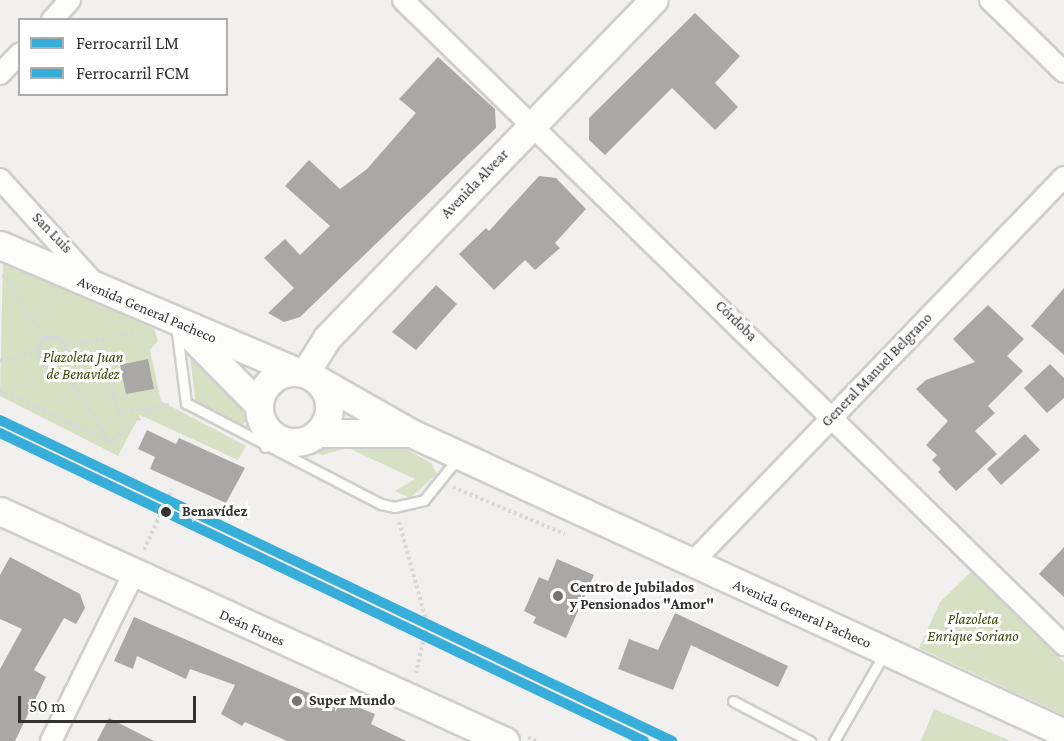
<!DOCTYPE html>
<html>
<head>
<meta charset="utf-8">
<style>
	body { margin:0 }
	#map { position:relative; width:1064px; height:741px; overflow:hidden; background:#f2f0ee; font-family:"Crimson Pro",serif }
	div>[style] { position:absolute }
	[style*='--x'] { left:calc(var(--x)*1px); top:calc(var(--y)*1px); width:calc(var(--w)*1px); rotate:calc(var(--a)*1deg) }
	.green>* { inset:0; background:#d8e0c3 }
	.building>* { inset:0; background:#aaa8a6 }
	.path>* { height:4px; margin-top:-2px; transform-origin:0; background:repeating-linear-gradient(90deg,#d8d8d8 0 3px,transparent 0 6px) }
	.path>.ring { margin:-2px; padding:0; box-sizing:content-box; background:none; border:4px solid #d8d8d8; border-radius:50% }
	.roads { filter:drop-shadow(2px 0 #cfcecc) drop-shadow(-2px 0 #cfcecc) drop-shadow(0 2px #cfcecc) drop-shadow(0 -2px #cfcecc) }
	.lane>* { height:9px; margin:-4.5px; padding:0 4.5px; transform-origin:4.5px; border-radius:4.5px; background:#fdfdfc }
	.street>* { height:20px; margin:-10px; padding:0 10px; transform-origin:10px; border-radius:10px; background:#fdfdfc }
	.secondary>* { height:27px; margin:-13.5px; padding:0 13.5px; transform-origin:13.5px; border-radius:13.5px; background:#fdfdfc }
	.secondary>.ring { margin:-13.5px; padding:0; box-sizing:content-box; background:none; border:27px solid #fdfdfc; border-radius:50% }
	.rail-1>* { height:10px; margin:-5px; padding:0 5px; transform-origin:5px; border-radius:5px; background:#37adda }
	.rail-2>* { height:10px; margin:-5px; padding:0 5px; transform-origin:5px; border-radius:5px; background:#37adda }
	.dots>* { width:16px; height:16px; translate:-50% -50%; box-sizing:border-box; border:3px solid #fff; border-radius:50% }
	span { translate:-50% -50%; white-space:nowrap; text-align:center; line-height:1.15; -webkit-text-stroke:6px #fff; paint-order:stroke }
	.street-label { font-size:15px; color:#343231 }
	.park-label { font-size:15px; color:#394506; font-style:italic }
	.stop-label { font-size:15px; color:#343231; font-weight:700 }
	.left { translate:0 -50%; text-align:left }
	.poi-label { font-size:15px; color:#343231; font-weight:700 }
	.legend { position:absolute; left:18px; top:18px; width:210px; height:78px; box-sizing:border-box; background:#fff; border:2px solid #aeadad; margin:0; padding:8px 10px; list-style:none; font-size:18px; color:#343231 }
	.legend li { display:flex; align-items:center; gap:12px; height:30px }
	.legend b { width:30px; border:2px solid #aeadad }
	.scale { position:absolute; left:18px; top:696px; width:178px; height:27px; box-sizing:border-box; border:3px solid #343231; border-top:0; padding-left:8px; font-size:18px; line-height:21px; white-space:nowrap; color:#343231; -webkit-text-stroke:4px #fff; paint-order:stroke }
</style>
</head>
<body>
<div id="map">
	<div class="green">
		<div style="clip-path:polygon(3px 260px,154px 329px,158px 341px,150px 350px,161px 401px,246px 446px,238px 460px,140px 415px,118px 456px,0 396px)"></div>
		<div style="clip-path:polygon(189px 349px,239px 392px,246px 421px,240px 427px,196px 405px)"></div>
		<div style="clip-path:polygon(343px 439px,388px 439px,431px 463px,437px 474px,410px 498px,395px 491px,415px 479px,348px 448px,322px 455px,308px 449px)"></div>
		<div style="clip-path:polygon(972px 571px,1064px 662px,1064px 715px,919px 648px,940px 602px)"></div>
		<div style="clip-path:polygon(934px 709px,1011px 741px,921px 741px)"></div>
	</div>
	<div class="building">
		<div style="clip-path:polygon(695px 13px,740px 56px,715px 83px,738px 107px,715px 130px,672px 88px,605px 155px,589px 140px,589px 118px)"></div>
		<div style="clip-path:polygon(438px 57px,495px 109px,496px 128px,300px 317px,284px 322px,268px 313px,294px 288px,264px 258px,285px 239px,300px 255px,330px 226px,285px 186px,309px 160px,340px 189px,367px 169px,416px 113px,399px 99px)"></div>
		<div style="clip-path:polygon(539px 176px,556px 178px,586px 209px,555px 243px,560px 248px,535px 270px,525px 260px,494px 290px,459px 254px,486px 228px,489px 231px)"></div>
		<div style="clip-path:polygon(436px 285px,457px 304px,416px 350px,392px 332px)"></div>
		<div style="clip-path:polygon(1064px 288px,1064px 355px,1031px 326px)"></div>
		<div style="clip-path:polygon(988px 305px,1024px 339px,1007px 356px,1023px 371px,988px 406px,995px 413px,975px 431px,997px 454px,956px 491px,938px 472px,941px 469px,932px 460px,937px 455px,926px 445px,948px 421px,916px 389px,926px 380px,975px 362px,953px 339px)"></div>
		<div style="clip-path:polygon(148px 359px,154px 389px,126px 394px,120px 365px)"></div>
		<div style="clip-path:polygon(1050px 364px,1064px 378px,1064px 398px,1047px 413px,1024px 388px)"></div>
		<div style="clip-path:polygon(147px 430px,176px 444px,179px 438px,245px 468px,226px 503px,150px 469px,155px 457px,138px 449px)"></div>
		<div style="clip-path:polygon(1025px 434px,1040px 450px,1001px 485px,987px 469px)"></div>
		<div style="clip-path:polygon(1064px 547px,1064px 597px,1039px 574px)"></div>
		<div style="clip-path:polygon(10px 557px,80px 594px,85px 608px,76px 624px,64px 618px,34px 670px,46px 677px,15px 741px,0 741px,0 669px,22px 629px,0 619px,0 575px)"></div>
		<div style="clip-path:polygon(557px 559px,594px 575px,566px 638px,533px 623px,536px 617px,524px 611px,539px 577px,548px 581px)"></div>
		<div style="clip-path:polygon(675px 613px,788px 666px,778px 687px,691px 645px,673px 690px,618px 669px,629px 639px,658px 650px)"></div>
		<div style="clip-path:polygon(134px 617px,343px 708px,345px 702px,375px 714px,371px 724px,406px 741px,287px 741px,245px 722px,242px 726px,221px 714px,235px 685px,190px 669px,186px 679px,137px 656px,133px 669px,114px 661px)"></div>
		<div style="clip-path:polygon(109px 718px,154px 741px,97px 741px)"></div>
	</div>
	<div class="path">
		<div style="--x:3;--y:275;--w:77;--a:56.7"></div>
		<div class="ring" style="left:38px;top:337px;width:24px;height:24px"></div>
		<div style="--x:102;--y:339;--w:76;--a:77.8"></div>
		<div style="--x:118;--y:413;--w:36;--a:-9"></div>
		<div style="--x:66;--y:346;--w:72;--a:-11.2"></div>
		<div style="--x:0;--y:361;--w:40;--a:-14.4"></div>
		<div style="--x:60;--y:363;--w:92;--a:57.9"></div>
		<div style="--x:0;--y:389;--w:121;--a:25.9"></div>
		<div style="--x:109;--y:442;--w:57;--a:-37.9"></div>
		<div style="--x:154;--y:407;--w:17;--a:-7"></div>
		<div style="--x:453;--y:487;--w:121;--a:22.8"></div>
		<div style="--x:399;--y:522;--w:106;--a:74.6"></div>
		<div style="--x:427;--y:624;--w:50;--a:102.7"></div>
		<div style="--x:144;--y:550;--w:67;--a:-65.3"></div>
		<div style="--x:528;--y:737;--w:9;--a:27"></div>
	</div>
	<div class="roads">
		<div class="lane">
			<div style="--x:176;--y:325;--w:79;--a:82.7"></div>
			<div style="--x:186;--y:403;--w:220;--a:27.4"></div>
			<div style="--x:381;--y:504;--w:13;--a:13"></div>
			<div style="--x:394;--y:507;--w:31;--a:-13"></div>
			<div style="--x:424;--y:500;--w:54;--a:-51"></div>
			<div style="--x:265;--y:447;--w:15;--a:-42"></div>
			<div style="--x:733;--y:701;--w:87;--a:27.5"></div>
			<div style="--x:834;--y:741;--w:100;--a:-60.1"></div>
		</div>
		<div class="street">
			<div style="--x:403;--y:0;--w:924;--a:44.3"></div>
			<div style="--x:990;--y:0;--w:103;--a:44.2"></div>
			<div style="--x:52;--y:20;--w:27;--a:-48"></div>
			<div style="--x:0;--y:74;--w:29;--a:-46"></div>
			<div style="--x:0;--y:179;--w:146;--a:47.8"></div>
			<div style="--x:691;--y:564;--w:537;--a:-46.06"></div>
			<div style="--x:51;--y:741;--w:185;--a:-63.7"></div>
		</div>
		<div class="secondary">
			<div style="--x:0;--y:245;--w:321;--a:23.1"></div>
			<div style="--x:193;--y:338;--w:94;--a:45.4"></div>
			<div class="ring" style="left:259px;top:372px;width:43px;height:43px"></div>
			<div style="--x:305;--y:373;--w:41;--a:-57.8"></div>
			<div style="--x:327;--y:338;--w:470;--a:-46"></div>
			<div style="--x:316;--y:379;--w:109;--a:29.6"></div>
			<div style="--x:411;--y:433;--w:719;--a:24.67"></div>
			<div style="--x:318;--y:433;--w:88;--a:0"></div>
			<div style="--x:0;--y:511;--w:555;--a:24.49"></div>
		</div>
	</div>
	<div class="rail-1">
		<div style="--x:0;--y:420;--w:745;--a:25.53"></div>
	</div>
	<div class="rail-2">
		<div style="--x:0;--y:433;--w:714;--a:25.56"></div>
	</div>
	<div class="dots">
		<div style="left:166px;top:512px;background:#343231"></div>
		<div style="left:558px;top:596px;background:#767473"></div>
		<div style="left:297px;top:701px;background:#767473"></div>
	</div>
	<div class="street-label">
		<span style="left:475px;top:184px;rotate:-46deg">Avenida Alvear</span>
		<span style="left:52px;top:233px;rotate:46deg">San Luis</span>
		<span style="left:147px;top:310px;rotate:23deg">Avenida General Pacheco</span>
		<span style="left:736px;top:321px;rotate:44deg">Córdoba</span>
		<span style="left:877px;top:370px;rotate:-46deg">General Manuel Belgrano</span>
		<span style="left:802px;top:614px;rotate:24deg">Avenida General Pacheco</span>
		<span style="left:252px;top:628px;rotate:24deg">Deán Funes</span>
	</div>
	<div class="park-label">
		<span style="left:83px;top:366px">Plazoleta Juan<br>de Benavídez</span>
		<span style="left:973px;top:628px">Plazoleta<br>Enrique Soriano</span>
	</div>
	<div class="stop-label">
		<span class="left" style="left:182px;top:512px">Benavídez</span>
	</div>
	<div class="poi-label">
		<span class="left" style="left:570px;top:596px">Centro de Jubilados<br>y Pensionados "Amor"</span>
		<span class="left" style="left:309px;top:701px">Super Mundo</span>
	</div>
	<ul class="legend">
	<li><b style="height:8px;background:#37adda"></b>Ferrocarril LM</li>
	<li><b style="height:8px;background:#37adda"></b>Ferrocarril FCM</li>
	</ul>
	<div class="scale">50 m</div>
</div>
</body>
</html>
